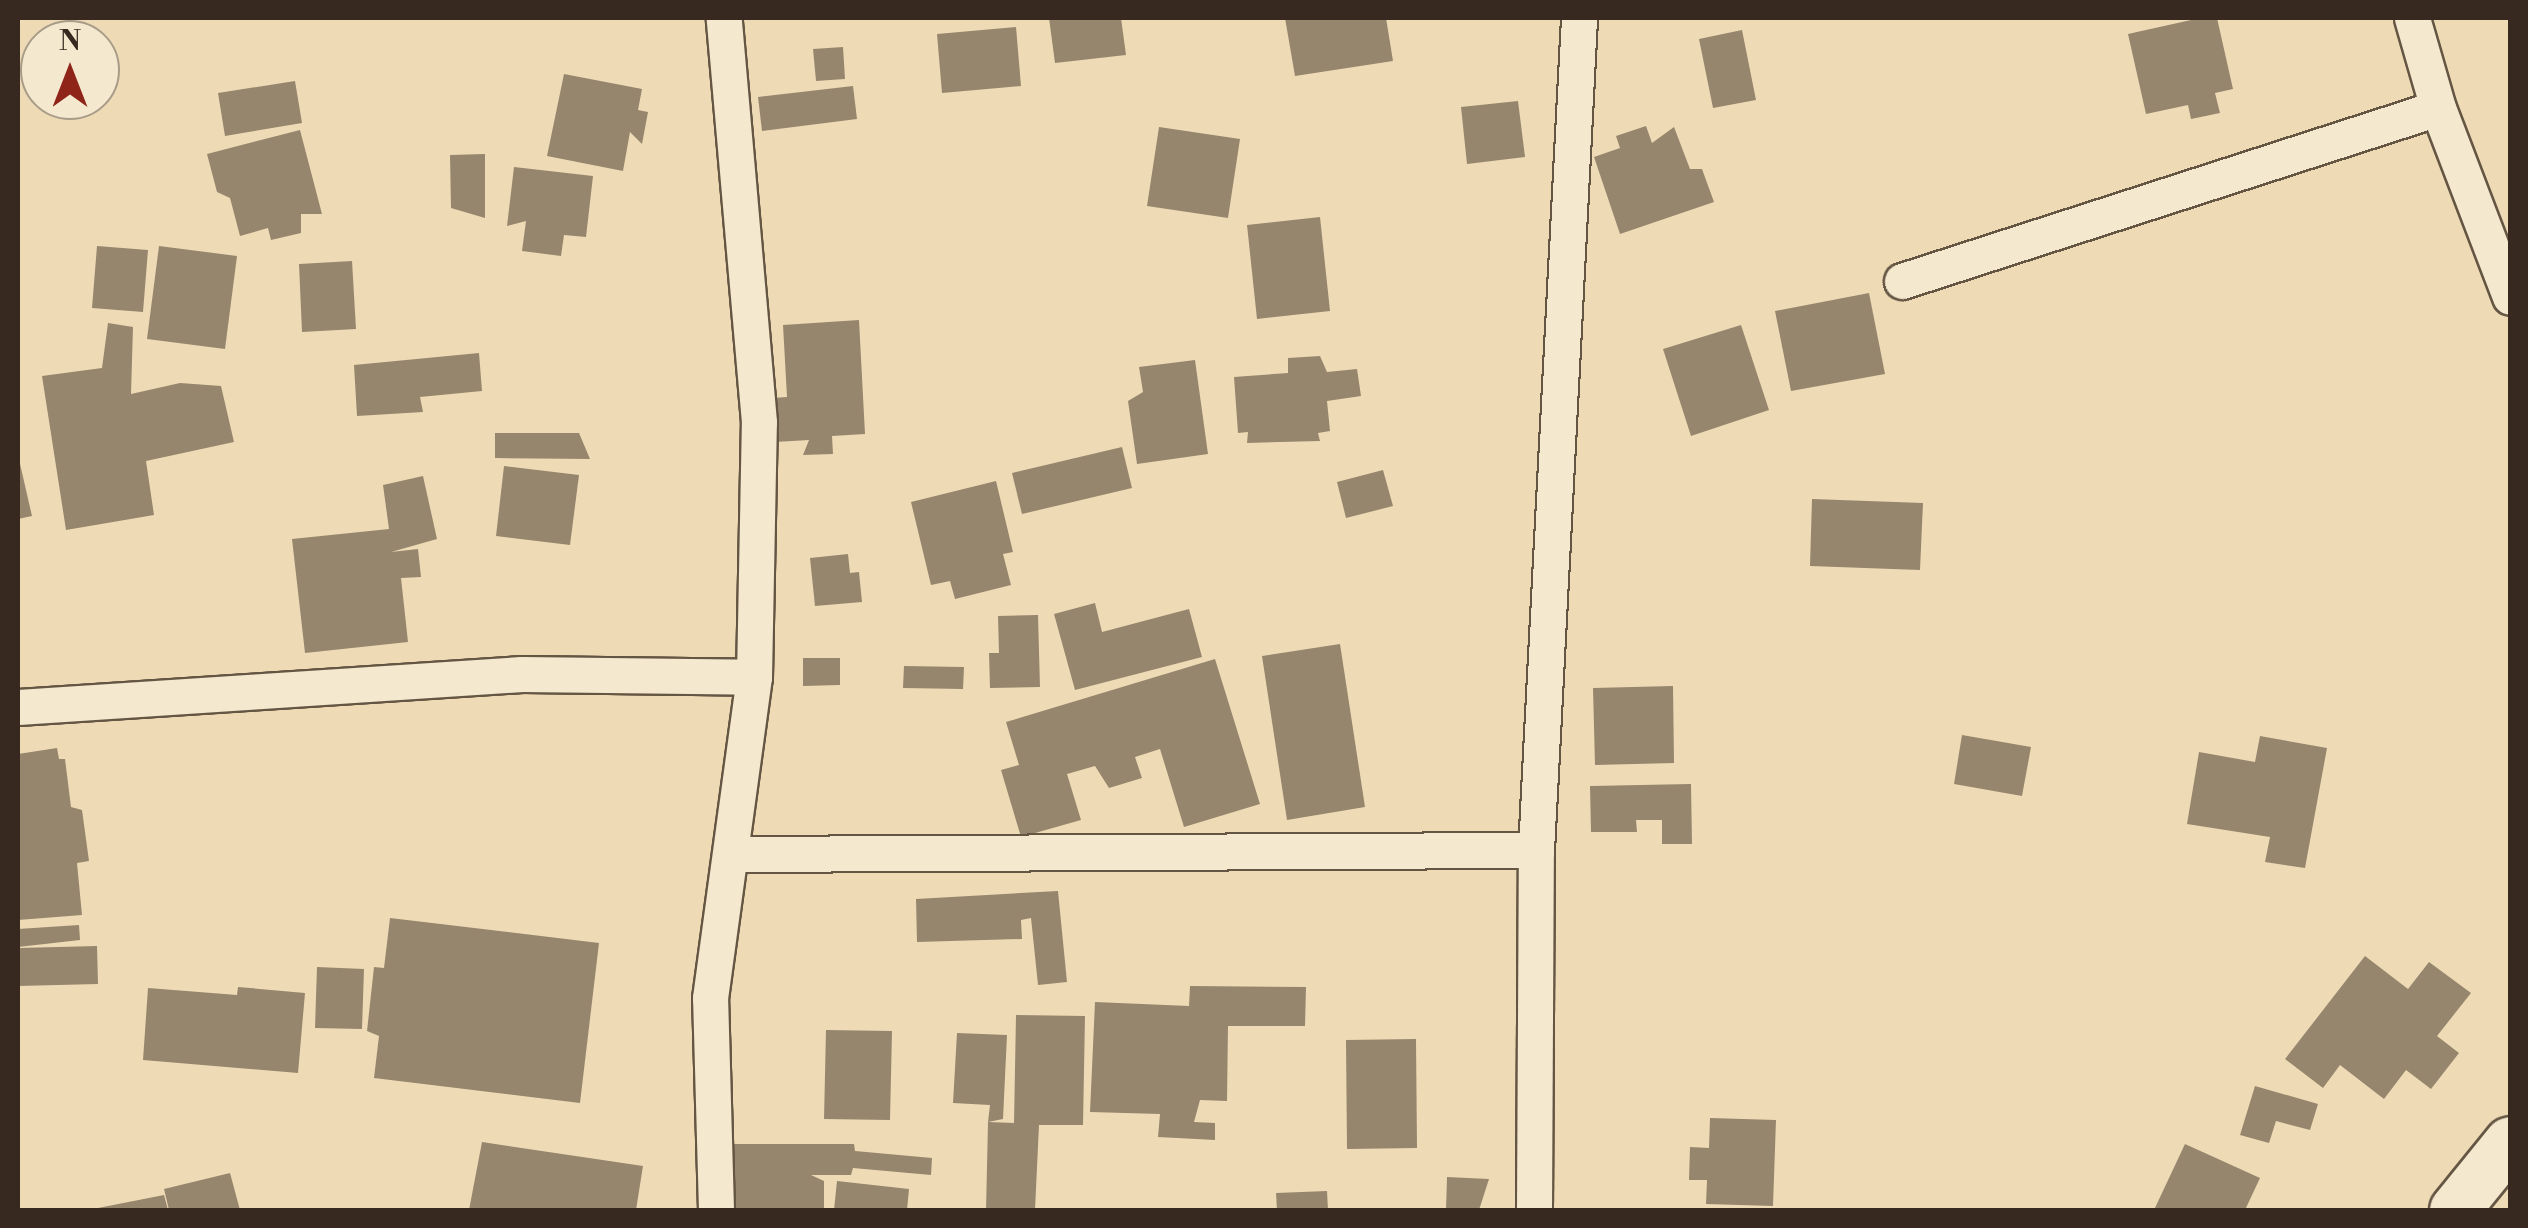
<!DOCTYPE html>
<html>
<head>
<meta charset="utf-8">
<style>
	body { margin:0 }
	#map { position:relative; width:2528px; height:1228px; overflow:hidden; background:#eedbb5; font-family:"Libre Bodoni",serif }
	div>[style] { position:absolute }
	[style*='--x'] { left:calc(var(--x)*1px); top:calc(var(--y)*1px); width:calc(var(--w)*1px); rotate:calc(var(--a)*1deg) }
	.building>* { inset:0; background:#96866d }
	.roads { filter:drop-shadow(2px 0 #655644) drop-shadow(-2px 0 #655644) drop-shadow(0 2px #655644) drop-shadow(0 -2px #655644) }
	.street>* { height:35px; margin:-17.5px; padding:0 17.5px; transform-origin:17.5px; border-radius:17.5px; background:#f4e8cf }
	.secondary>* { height:50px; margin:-25px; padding:0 25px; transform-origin:25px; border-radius:25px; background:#f4e8cf }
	span { translate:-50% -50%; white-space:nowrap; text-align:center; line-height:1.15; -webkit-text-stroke:9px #f4e8cf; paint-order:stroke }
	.frame { position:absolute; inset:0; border:20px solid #37291f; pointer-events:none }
	.north { position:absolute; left:20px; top:20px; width:100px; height:100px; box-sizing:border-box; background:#f4e8cf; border:2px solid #a89c89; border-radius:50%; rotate:0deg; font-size:28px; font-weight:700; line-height:40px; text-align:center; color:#37291f }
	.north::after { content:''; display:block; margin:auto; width:35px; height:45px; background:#8f2418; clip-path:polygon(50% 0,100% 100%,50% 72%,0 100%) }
</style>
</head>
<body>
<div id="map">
	<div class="building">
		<div style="clip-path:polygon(1049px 18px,1121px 18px,1126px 55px,1055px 63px)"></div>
		<div style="clip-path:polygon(1285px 18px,1386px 18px,1393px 61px,1295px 76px)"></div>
		<div style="clip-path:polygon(2200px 18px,2217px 18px,2233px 89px,2215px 93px,2220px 113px,2191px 119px,2188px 105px,2146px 114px,2128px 34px)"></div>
		<div style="clip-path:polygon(1016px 27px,1021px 86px,942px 93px,937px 34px)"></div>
		<div style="clip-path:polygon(1742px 30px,1756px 100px,1713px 108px,1699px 39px)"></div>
		<div style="clip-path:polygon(843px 47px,845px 79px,816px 81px,813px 49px)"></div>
		<div style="clip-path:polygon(564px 74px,642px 89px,638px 110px,648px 112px,642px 144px,630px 132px,623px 171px,547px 156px)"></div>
		<div style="clip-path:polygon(295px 81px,302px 123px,225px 136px,218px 93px)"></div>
		<div style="clip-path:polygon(853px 86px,857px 119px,762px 131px,758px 97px)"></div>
		<div style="clip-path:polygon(1518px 101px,1525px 157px,1467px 164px,1461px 107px)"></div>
		<div style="clip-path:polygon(1646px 126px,1652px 143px,1674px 127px,1690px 169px,1702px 169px,1714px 202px,1620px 234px,1594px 157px,1620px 148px,1616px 136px)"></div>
		<div style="clip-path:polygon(1159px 127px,1240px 139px,1228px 218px,1147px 206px)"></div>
		<div style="clip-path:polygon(300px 130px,322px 214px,301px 214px,301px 233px,271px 240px,268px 228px,240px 236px,230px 198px,217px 192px,207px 154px)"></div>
		<div style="clip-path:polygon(485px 154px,485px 218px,451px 208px,450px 155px)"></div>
		<div style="clip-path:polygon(514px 167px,593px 176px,586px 237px,564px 235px,561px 256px,522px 251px,526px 221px,507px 226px)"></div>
		<div style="clip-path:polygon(1320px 217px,1330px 311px,1257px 319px,1247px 225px)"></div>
		<div style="clip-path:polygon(97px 246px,148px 250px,143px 312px,92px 308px)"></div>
		<div style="clip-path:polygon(159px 246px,237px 256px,225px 349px,147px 339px)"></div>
		<div style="clip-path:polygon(352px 261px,356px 329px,302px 332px,299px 264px)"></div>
		<div style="clip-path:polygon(1869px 293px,1885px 374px,1791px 391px,1775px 311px)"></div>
		<div style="clip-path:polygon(859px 320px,865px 434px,832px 436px,833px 454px,803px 455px,809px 440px,775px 442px,772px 398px,787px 397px,783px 325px)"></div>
		<div style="clip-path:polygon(108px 323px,133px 327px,131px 394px,180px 383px,221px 386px,234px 442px,146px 461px,154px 515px,66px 530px,42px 376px,102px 368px)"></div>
		<div style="clip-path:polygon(1741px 325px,1769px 410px,1691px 436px,1663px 349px)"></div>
		<div style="clip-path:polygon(479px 353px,482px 391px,420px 397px,423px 412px,357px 416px,354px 365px)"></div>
		<div style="clip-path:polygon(1320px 356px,1327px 372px,1357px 369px,1361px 396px,1327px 401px,1330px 431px,1318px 433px,1320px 441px,1247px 443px,1248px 432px,1238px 433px,1234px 377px,1288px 373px,1288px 358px)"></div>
		<div style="clip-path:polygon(1195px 360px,1208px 454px,1137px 464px,1128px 401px,1143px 392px,1139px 367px)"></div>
		<div style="clip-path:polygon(495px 433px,579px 433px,590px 459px,495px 458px)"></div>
		<div style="clip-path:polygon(1122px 447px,1132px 488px,1022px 514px,1012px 473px)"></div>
		<div style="clip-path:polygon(18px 455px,32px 516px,18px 519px)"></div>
		<div style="clip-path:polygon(504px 466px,579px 475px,570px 545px,496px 536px)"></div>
		<div style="clip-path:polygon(1383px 470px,1393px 506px,1346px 518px,1337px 482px)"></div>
		<div style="clip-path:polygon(423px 476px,437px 539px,391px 552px,418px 549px,421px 577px,401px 578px,408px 642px,305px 653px,292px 539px,389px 529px,383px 485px)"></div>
		<div style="clip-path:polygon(996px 481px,1013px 552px,1003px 554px,1011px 585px,955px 599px,950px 581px,931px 585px,911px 502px)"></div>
		<div style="clip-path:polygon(1812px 499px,1923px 503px,1920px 570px,1810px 566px)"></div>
		<div style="clip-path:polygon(848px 554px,850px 573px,859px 572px,862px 602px,815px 606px,810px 558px)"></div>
		<div style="clip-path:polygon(1095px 603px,1102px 632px,1189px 609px,1202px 657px,1075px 690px,1054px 614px)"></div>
		<div style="clip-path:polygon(1038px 615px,1040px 687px,990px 688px,989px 653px,999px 653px,998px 616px)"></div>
		<div style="clip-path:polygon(1340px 644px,1365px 807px,1287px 820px,1262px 656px)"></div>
		<div style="clip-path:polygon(803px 658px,840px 658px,840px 685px,803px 686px)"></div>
		<div style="clip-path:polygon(1215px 659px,1260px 804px,1184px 827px,1160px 749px,1135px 757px,1142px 778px,1109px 788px,1095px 766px,1067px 774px,1081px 820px,1021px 837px,1001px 770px,1019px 765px,1006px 722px)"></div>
		<div style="clip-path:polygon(904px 666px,964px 667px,963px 689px,903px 688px)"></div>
		<div style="clip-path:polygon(1673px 686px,1674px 763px,1595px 765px,1593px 688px)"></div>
		<div style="clip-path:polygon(1962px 735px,2031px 747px,2022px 796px,1954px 784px)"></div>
		<div style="clip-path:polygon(2260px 736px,2327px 748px,2305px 868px,2265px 862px,2270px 837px,2187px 824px,2199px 752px,2255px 762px)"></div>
		<div style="clip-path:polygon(57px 748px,59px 759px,65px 759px,71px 807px,82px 810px,89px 861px,77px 863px,82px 915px,18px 920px,18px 754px)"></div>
		<div style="clip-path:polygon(1691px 784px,1692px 844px,1662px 844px,1662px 820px,1636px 820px,1637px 832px,1591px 832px,1590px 786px)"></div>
		<div style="clip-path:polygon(1058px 891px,1067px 982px,1038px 985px,1031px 918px,1021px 920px,1022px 939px,917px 942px,916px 899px)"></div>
		<div style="clip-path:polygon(390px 918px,599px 943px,580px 1103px,374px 1078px,379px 1036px,367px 1031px,374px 967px,384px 968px)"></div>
		<div style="clip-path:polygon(79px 925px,80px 940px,18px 947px,18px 929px)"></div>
		<div style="clip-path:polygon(97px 946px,98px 984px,18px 986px,18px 948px)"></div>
		<div style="clip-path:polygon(2365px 956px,2408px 989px,2429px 962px,2471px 993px,2437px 1036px,2459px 1053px,2431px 1089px,2406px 1070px,2384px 1099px,2340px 1065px,2323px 1088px,2285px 1059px)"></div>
		<div style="clip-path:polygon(317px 967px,364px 969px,362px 1029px,315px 1028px)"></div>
		<div style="clip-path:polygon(1190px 986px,1306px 987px,1305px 1026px,1228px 1026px,1227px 1101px,1200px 1100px,1194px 1122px,1215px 1123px,1215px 1140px,1158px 1137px,1160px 1114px,1090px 1112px,1095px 1002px,1189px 1006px)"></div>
		<div style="clip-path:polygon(238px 987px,305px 993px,298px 1073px,143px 1060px,148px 988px,237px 995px)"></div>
		<div style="clip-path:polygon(1016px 1015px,1085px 1016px,1083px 1125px,1039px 1125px,1035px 1210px,986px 1210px,988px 1122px,990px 1105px,953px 1103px,957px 1033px,1007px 1035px,1003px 1119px,988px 1122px,1014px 1123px)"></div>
		<div style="clip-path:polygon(826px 1030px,892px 1031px,890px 1120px,824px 1119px)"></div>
		<div style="clip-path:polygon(1416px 1039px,1417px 1148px,1347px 1149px,1346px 1040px)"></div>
		<div style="clip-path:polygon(2255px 1086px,2318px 1104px,2310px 1130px,2276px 1121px,2269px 1143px,2240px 1135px)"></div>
		<div style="clip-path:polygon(1710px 1118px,1776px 1120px,1773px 1206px,1706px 1204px,1707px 1180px,1689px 1180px,1690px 1147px,1709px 1148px)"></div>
		<div style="clip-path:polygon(482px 1142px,643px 1166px,636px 1210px,469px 1210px)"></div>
		<div style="clip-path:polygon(730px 1144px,854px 1144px,855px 1151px,932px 1158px,931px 1175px,853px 1168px,851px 1175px,811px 1175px,824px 1181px,824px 1210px,730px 1210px)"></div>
		<div style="clip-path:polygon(2185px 1144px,2260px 1178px,2245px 1210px,2154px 1210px)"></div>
		<div style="clip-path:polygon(230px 1173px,240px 1210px,169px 1210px,164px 1189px)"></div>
		<div style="clip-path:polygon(1447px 1177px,1489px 1179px,1479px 1210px,1446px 1210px)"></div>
		<div style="clip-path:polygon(837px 1181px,909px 1189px,907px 1210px,834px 1210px)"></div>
		<div style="clip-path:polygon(1327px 1191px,1328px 1210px,1277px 1210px,1276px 1193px)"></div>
		<div style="clip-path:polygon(164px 1195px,168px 1210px,93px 1210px,93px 1209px)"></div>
	</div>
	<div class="roads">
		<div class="street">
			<div style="--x:2412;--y:18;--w:94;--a:73.9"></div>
			<div style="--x:2438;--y:108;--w:202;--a:69.1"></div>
			<div style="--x:1902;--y:281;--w:563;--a:-17.89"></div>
			<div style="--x:18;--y:707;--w:505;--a:-3.75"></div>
			<div style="--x:522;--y:674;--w:232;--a:0.7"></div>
			<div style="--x:733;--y:854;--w:803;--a:-0.29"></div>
			<div style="--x:716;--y:1210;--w:212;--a:-91.6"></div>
			<div style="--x:710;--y:998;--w:324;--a:-82.2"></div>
			<div style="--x:754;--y:677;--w:255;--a:-88.9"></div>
			<div style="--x:759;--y:422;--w:406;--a:-95"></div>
			<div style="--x:1534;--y:1210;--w:360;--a:-89.7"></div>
			<div style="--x:1536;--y:850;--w:833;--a:-87.04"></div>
		</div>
		<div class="secondary">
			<div style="--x:2455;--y:1210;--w:87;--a:-51"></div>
		</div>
	</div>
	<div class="frame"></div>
	<div class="north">N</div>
</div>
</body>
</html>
